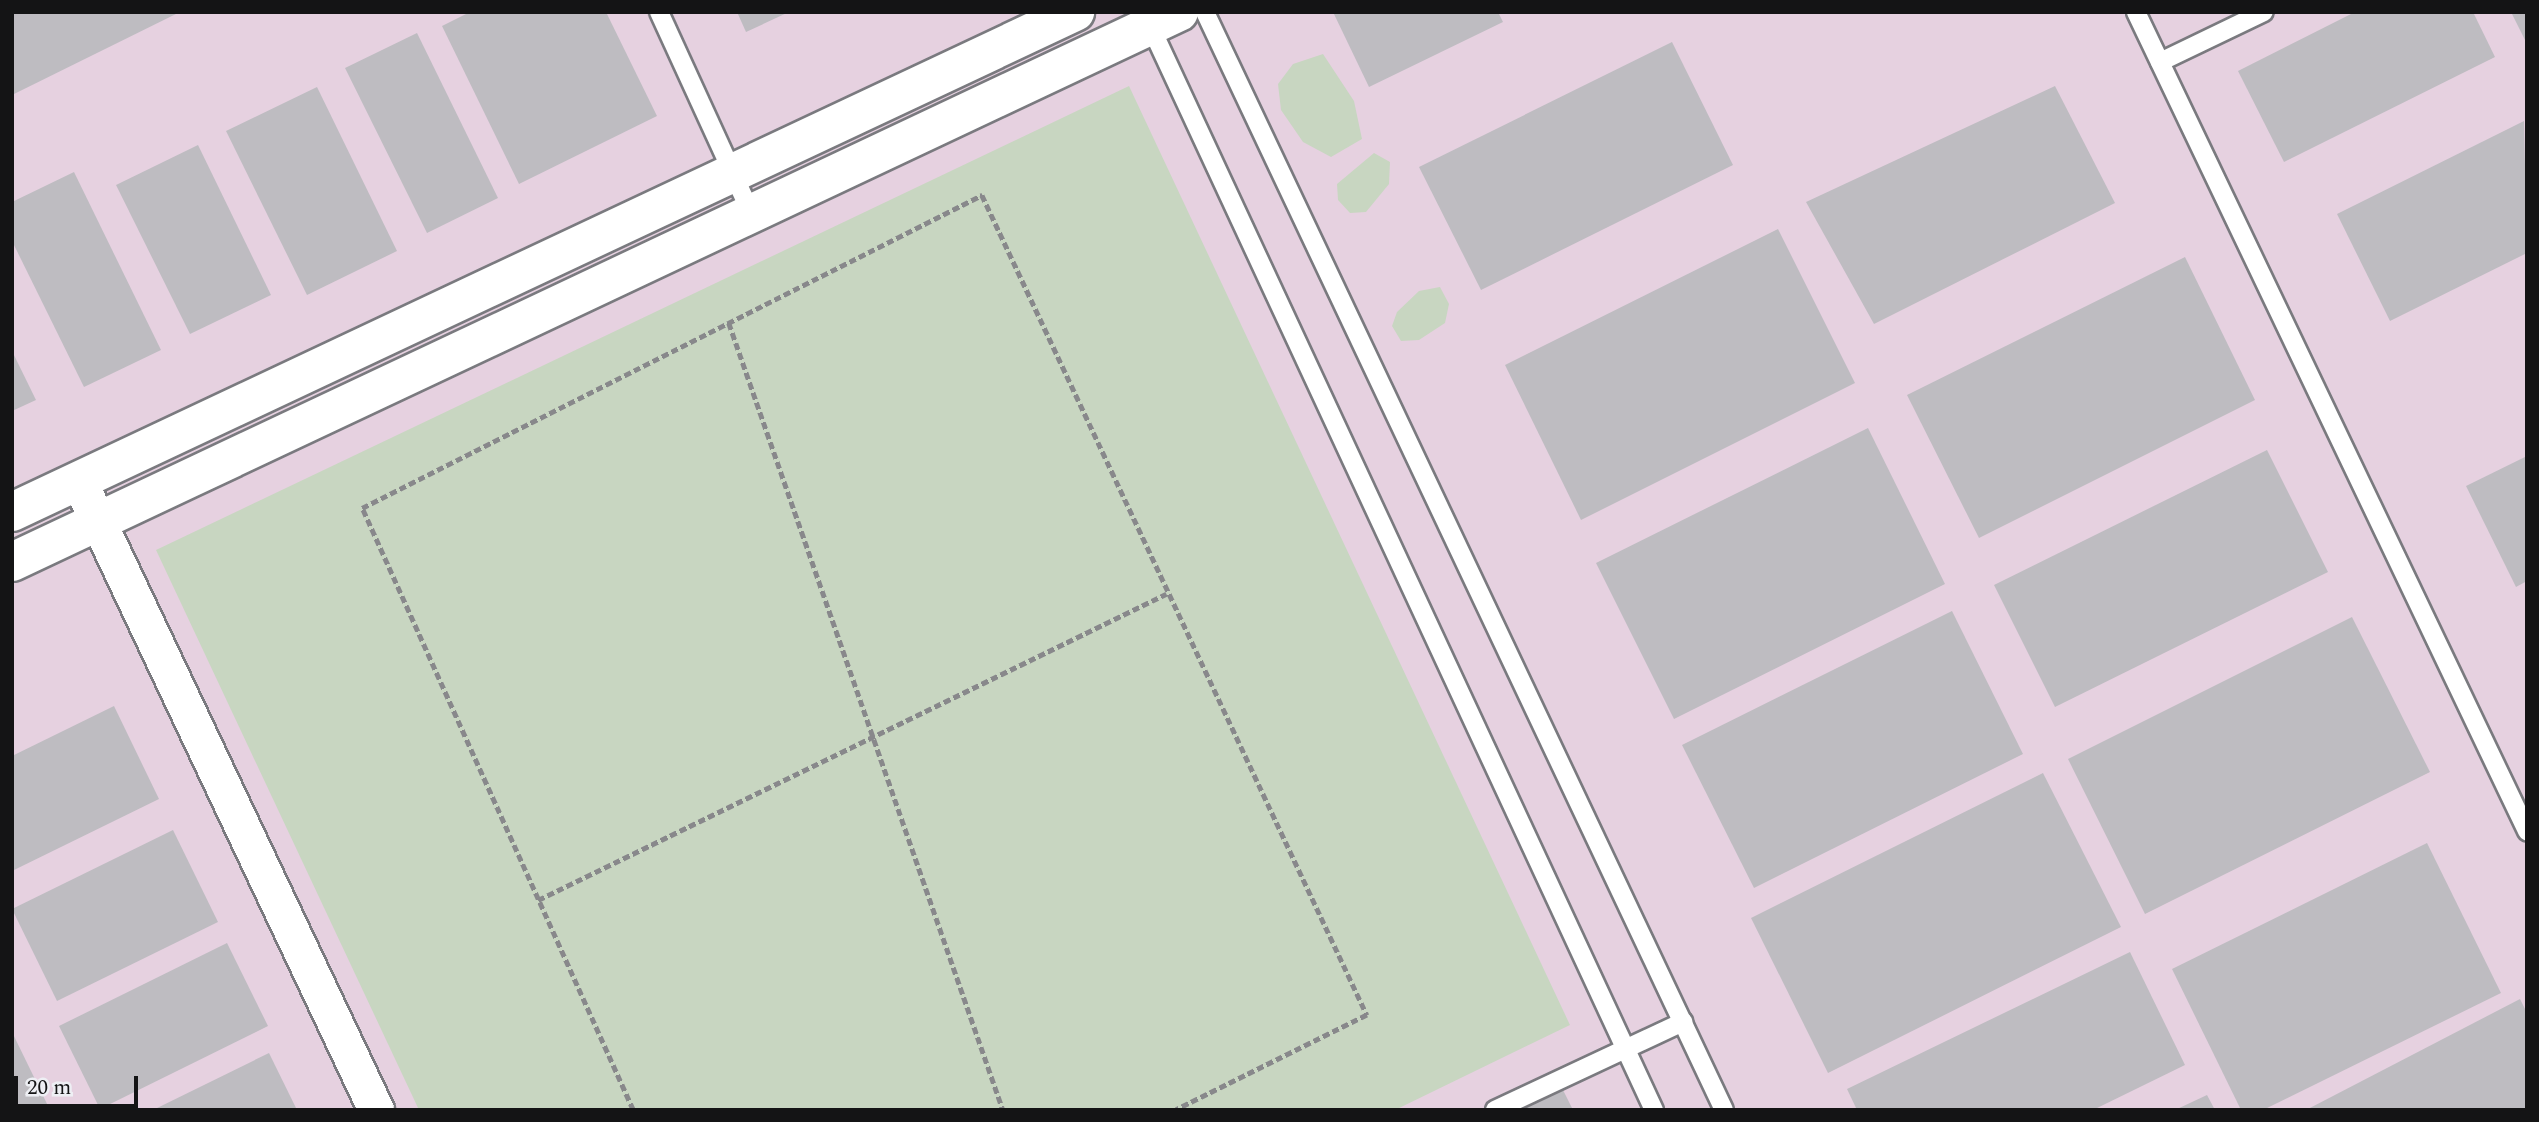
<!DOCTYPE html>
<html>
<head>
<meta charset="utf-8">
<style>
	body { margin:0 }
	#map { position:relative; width:2539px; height:1122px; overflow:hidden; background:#e1e1e6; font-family:Spectral,serif }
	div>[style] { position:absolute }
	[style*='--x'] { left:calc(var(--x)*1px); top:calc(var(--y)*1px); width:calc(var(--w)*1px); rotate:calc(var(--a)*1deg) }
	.industrial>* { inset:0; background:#e6d1e0 }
	.green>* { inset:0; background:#c8d6c1 }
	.building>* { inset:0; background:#bebcc1 }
	.path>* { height:4.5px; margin-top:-2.25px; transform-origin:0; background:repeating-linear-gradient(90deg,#88888b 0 7px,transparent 0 10.5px) }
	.roads { filter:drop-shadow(2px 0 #7a7a7f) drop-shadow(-2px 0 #7a7a7f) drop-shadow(0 2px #7a7a7f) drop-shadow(0 -2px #7a7a7f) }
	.service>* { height:18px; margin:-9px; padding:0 9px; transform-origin:9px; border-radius:9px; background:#fff }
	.minor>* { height:35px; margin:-17.5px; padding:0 17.5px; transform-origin:17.5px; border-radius:17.5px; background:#fff }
	.tertiary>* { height:38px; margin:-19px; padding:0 19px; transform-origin:19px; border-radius:19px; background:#fff }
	span { translate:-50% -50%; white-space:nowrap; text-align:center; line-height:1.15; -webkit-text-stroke:7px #eeeff4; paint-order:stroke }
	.frame { position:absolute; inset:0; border:14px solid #141415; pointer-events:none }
	.scale { position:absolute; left:14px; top:1076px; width:124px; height:32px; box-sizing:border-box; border:4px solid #141415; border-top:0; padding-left:9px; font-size:21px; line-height:24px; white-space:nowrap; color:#141415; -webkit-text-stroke:5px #eeeff4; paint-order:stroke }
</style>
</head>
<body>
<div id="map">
	<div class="industrial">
		<div style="clip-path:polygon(12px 12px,2527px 12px,2527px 1110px,12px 1110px)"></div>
	</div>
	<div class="green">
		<div style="clip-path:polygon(1323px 54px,1354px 101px,1362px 139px,1331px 157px,1303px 142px,1281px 110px,1278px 84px,1293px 64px)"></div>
		<div style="clip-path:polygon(1129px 86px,1570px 1025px,1395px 1110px,419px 1110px,156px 550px)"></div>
		<div style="clip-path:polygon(1374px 153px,1390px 162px,1389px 184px,1366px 212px,1350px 213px,1338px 200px,1337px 184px)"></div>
		<div style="clip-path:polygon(1440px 287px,1449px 304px,1445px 323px,1419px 340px,1401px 341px,1392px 326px,1397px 312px,1419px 291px)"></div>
	</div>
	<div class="building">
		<div style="clip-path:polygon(12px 12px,180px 12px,12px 95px)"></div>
		<div style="clip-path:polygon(470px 12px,606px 12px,657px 116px,519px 184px,442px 26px)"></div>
		<div style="clip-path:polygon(737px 12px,789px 12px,746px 32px)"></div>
		<div style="clip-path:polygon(1333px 12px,1498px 12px,1503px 22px,1369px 87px)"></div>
		<div style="clip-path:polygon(2355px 12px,2473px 12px,2495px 57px,2284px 162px,2238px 71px)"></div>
		<div style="clip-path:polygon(2511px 12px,2527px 12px,2527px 39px,2525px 40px)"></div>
		<div style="clip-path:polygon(417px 33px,498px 198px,427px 233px,345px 68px)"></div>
		<div style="clip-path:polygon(1672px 42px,1733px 165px,1481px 290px,1419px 167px)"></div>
		<div style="clip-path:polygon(2055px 86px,2115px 203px,1874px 324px,1806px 202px)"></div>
		<div style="clip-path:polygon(317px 87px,397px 251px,307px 295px,226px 131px)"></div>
		<div style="clip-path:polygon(2524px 121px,2527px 253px,2390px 321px,2337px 214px)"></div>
		<div style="clip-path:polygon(198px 145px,271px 295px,190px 334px,116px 185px)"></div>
		<div style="clip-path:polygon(74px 172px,161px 350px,84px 387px,12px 241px,12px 202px)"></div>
		<div style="clip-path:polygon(1778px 229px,1855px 383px,1581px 520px,1505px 365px)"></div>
		<div style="clip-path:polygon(2185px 257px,2255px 400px,1979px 538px,1907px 395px)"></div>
		<div style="clip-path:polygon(12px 351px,36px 400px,12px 411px)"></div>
		<div style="clip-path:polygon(1868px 428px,1945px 584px,1674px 719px,1596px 563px)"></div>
		<div style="clip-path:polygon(2267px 450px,2328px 572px,2055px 707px,1994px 585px)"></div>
		<div style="clip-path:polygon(2527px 456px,2527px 581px,2516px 587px,2466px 486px)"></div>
		<div style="clip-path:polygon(1952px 611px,2023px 754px,1754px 888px,1682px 745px)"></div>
		<div style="clip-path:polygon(2352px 617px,2430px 772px,2145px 914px,2068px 759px)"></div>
		<div style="clip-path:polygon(114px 706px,159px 799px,12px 871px,12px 756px)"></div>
		<div style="clip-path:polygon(2043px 773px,2121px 927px,1828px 1073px,1751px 918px)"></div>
		<div style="clip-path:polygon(173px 830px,218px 922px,57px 1001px,12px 909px)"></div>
		<div style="clip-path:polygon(2427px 843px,2501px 993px,2263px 1110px,2241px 1110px,2172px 969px)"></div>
		<div style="clip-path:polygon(227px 943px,268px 1026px,100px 1109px,59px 1026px)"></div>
		<div style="clip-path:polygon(2130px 952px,2185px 1065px,2093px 1110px,1857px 1110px,1847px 1089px)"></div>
		<div style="clip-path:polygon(2520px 999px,2527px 1013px,2527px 1110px,2306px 1110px)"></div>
		<div style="clip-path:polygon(12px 1032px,50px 1110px,12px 1110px)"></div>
		<div style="clip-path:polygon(269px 1053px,297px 1110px,153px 1110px)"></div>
		<div style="clip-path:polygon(1561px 1086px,1573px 1110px,1514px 1110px)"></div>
		<div style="clip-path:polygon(2207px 1095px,2215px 1110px,2175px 1110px)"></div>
	</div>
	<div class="path">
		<div style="--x:729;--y:323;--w:833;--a:70.8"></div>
		<div style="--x:538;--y:900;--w:699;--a:-25.98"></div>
		<div style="--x:633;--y:1110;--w:660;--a:-114.24"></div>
		<div style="--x:362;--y:508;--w:695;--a:-26.79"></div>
		<div style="--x:982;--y:195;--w:906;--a:64.85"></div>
		<div style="--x:1367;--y:1015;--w:213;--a:153.6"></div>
	</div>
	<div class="roads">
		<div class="service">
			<div style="--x:659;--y:12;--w:221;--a:65.4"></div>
			<div style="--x:1205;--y:12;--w:1214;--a:64.7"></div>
			<div style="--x:2136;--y:12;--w:908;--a:64.48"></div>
			<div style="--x:1148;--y:21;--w:1201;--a:65.08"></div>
			<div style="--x:2160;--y:62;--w:115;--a:-25.7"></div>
			<div style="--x:1495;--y:1110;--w:208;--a:-25.1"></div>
		</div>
		<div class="minor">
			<div style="--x:79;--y:481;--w:696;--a:64.72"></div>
		</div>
		<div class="tertiary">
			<div style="--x:12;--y:512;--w:1175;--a:-25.19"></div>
			<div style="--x:12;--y:562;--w:1290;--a:-25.23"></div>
		</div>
	</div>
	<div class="frame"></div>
	<div class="scale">20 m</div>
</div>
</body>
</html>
